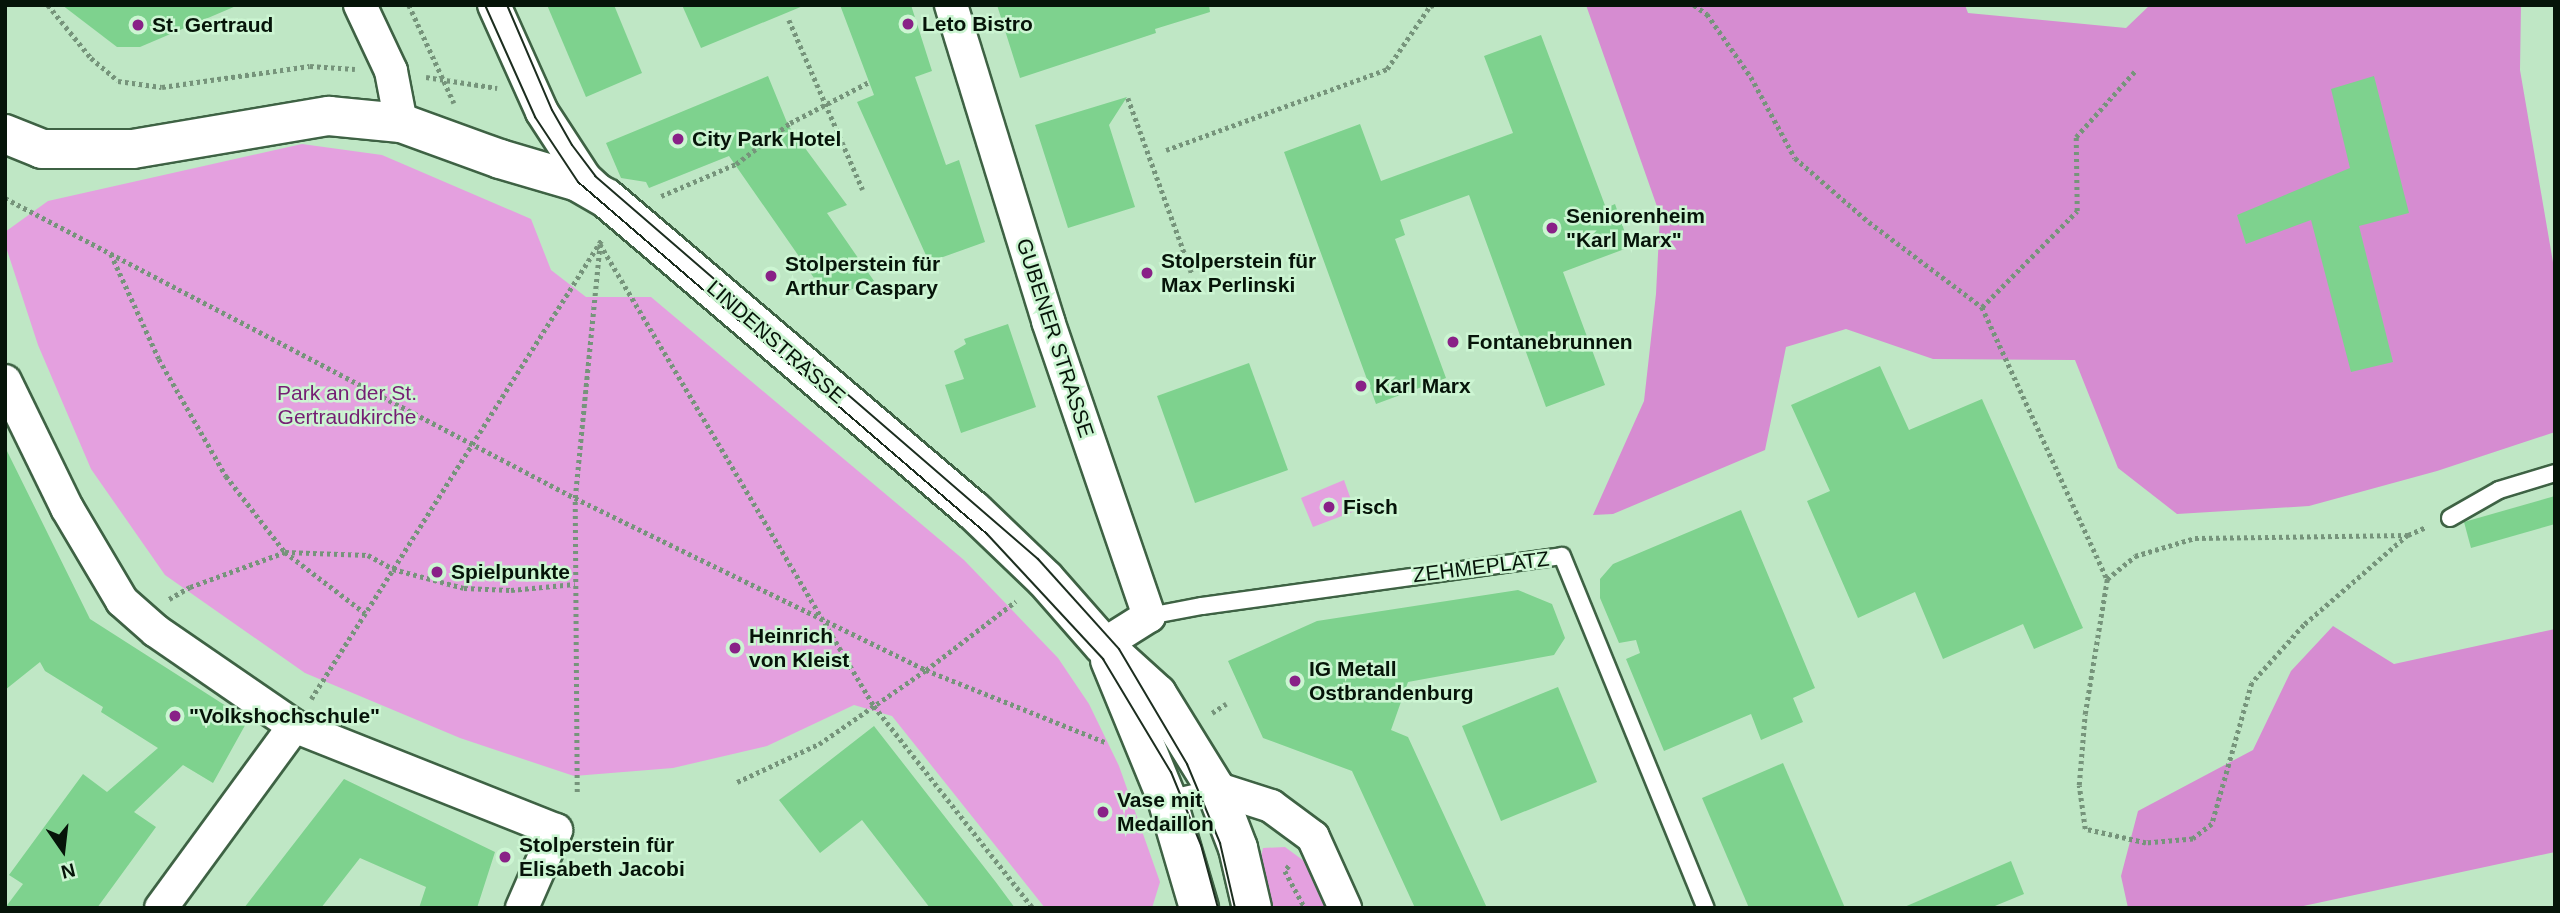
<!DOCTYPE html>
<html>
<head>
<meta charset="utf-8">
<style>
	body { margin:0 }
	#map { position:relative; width:2560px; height:913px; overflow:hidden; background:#bfe7c5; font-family:Arial,sans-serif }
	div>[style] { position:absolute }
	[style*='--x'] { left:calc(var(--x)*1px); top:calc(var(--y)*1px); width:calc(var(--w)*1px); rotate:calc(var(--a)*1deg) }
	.green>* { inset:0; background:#e4a0df }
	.forest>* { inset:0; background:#d68cd1 }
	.building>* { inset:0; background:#7ed28e }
	.path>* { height:4.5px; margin-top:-2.25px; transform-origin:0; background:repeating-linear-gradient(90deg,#76947b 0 3.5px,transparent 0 7px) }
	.roads { filter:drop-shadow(2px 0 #3e6244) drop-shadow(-2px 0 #3e6244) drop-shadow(0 2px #3e6244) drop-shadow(0 -2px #3e6244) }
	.lane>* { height:16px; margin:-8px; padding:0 8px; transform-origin:8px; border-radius:8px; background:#fff }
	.street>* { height:32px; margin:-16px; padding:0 16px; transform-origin:16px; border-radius:16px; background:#fff }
	.secondary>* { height:38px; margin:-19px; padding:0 19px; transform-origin:19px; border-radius:19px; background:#fff }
	.tram>* { height:2px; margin:-1px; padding:0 1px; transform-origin:1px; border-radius:1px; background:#1d2e20 }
	.dots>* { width:19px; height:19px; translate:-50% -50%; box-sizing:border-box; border:4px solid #ccf5d2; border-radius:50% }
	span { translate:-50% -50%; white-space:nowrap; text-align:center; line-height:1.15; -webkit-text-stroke:5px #ccf5d2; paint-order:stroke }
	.poi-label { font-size:21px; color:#061409; font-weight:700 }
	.left { translate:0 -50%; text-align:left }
	.street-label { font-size:21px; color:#061409 }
	.park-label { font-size:21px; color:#751e73 }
	.frame { position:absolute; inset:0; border:7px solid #061409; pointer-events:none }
	.north { position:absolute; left:28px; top:815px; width:70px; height:70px; -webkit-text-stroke:5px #ccf5d2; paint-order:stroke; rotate:166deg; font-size:19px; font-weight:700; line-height:28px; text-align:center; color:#061409 }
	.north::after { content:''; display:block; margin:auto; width:24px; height:32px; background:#061409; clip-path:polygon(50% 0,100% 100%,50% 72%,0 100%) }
</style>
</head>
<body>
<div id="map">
	<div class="green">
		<div style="clip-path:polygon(302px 144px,382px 155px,531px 219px,551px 270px,586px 297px,651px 297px,964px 560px,1058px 658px,1089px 704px,1119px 766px,1160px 882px,1152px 908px,1045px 908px,892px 716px,854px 705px,767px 746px,673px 768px,574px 776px,460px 738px,305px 673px,165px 575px,91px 469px,38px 345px,5px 244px,5px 232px,48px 201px)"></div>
		<div style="clip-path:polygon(1344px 480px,1355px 511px,1313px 527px,1301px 498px)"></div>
		<div style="clip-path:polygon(1285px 847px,1304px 861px,1325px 908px,1270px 908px,1259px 865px,1263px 848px)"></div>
	</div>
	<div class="forest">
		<div style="clip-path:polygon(1586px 5px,1965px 5px,1968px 13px,2126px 28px,2150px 5px,2521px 5px,2520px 70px,2555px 274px,2555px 432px,2437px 471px,2309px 506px,2177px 514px,2118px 468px,2075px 360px,1933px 359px,1846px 329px,1786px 347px,1765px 450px,1613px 514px,1593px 515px,1644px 401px,1656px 294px,1660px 215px)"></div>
		<div style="clip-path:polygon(2333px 626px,2394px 664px,2555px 629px,2555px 852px,2294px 908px,2128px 908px,2121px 876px,2138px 811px,2253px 750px,2291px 671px)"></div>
	</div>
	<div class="building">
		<div style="clip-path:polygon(62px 5px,236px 5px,236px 6px,140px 47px,117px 47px)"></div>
		<div style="clip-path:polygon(547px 5px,614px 5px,642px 73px,586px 97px)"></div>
		<div style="clip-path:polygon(682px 5px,803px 5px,803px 6px,701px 48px)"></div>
		<div style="clip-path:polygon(840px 5px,911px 5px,932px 71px,915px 77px,946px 165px,959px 160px,985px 242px,929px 262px,857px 102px,874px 95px)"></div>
		<div style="clip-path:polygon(997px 5px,1209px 5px,1210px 12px,1155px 29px,1156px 33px,1020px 78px)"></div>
		<div style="clip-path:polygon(1541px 35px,1606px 208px,1615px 204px,1630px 247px,1563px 272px,1605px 385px,1546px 407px,1469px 195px,1400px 220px,1405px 235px,1395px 239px,1446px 378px,1376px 404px,1284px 152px,1360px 124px,1381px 181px,1513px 133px,1484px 56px)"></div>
		<div style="clip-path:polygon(768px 76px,788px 125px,847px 205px,827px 213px,874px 281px,828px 298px,729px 156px,649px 188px,646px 182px,621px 178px,606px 143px)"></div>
		<div style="clip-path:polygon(2374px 76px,2409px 213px,2359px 226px,2393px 362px,2351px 372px,2311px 220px,2246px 244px,2237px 215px,2350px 168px,2331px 89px)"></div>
		<div style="clip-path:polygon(1127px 97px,1109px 125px,1135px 207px,1068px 228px,1035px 125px)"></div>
		<div style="clip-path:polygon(1008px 324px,1036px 407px,961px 433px,945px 385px,964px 379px,954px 351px,966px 344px,964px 339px)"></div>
		<div style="clip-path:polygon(1249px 363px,1288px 470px,1195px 503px,1157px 396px)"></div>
		<div style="clip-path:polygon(1880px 366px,1909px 430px,1982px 399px,2083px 628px,2034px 649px,2023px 624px,1943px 659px,1915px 592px,1858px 618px,1807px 501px,1830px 491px,1791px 405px)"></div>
		<div style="clip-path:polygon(5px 447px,90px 619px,248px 720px,213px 783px,183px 765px,134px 812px,156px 827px,97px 908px,5px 908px,23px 884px,9px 875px,83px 774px,107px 792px,158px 748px,101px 712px,103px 707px,45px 671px,40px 662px,5px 690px)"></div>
		<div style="clip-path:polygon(2555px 496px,2555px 524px,2471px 548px,2464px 522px)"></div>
		<div style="clip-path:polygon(1741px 510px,1815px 688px,1793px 698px,1803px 722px,1761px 740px,1751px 714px,1664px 751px,1626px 659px,1640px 653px,1636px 640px,1619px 643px,1600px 598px,1600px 579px,1613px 564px)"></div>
		<div style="clip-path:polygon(1518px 590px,1552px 604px,1565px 638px,1554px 655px,1408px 682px,1391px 730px,1408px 737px,1487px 908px,1415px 908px,1352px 771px,1263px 738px,1228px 661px,1317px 621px)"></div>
		<div style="clip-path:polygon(1558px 687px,1597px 782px,1501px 821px,1462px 726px)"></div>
		<div style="clip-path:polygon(874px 726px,995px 881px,1015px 908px,930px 908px,862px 820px,820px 853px,779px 800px)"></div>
		<div style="clip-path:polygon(1783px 763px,1845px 908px,1749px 908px,1702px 798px)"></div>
		<div style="clip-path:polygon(344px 779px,495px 852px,477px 908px,419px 908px,426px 887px,360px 858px,321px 908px,244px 908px)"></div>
		<div style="clip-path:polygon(2011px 861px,2024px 894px,1990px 908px,1902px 908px)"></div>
	</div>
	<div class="path">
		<div style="--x:48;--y:5;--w:68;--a:50.9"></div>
		<div style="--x:91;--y:58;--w:35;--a:40"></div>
		<div style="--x:118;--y:81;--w:44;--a:7.8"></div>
		<div style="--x:162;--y:87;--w:149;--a:-8.1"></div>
		<div style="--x:310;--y:66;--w:45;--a:3.8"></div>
		<div style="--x:409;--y:5;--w:108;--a:65.3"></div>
		<div style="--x:1694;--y:5;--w:16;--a:35"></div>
		<div style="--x:1707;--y:14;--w:77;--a:55.1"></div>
		<div style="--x:1751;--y:77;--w:92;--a:61.5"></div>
		<div style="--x:1795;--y:158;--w:98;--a:40.9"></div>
		<div style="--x:1869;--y:222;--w:141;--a:37"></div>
		<div style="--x:1982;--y:307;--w:299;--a:65.3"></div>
		<div style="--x:789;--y:20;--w:185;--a:66.5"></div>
		<div style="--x:426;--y:77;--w:72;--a:8.8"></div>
		<div style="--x:1128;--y:98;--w:187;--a:70"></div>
		<div style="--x:1166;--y:150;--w:235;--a:-20.1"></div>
		<div style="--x:1387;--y:69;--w:76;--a:-55.7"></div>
		<div style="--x:1430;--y:6;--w:4;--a:-14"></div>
		<div style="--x:661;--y:196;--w:82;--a:-23.1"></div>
		<div style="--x:736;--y:164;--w:68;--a:-37.2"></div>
		<div style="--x:790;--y:123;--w:89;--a:-27.4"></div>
		<div style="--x:5;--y:198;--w:644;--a:27.76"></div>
		<div style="--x:575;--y:498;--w:391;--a:26.1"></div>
		<div style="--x:926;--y:670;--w:193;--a:21.9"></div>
		<div style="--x:600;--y:244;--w:537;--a:59.33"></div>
		<div style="--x:874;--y:706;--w:257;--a:51.8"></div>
		<div style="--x:111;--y:254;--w:115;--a:65.4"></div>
		<div style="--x:159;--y:359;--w:135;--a:60.2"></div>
		<div style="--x:226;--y:476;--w:96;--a:52.2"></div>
		<div style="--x:285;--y:552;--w:101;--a:37.3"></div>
		<div style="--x:1982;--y:307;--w:135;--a:-45.3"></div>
		<div style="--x:2077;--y:211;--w:74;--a:-90.8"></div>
		<div style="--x:2076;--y:137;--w:89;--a:-48.2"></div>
		<div style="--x:2408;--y:535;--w:138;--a:139.1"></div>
		<div style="--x:2304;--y:625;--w:78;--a:131.9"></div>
		<div style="--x:2252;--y:683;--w:147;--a:105.8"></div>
		<div style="--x:2212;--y:824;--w:24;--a:142"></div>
		<div style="--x:2193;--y:839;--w:47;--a:175.1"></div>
		<div style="--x:2146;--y:843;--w:63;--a:-167.1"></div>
		<div style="--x:2085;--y:829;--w:44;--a:-97.8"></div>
		<div style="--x:2079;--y:785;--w:71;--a:-85.2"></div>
		<div style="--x:2085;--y:714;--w:137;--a:-80.7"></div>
		<div style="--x:2107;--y:579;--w:36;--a:-39"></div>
		<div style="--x:2135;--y:556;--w:63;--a:-16.7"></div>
		<div style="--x:2195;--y:538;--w:213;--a:-0.8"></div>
		<div style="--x:2408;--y:535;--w:20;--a:-24"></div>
		<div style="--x:169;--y:599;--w:24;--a:-30"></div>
		<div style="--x:190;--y:587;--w:101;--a:-20.2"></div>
		<div style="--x:285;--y:552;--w:83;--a:2.1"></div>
		<div style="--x:368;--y:555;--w:29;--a:29"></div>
		<div style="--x:393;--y:569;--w:73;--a:15"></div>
		<div style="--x:464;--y:588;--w:47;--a:2.4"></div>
		<div style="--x:511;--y:590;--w:64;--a:-5.4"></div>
		<div style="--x:311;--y:699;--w:544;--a:-57.68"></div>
		<div style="--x:1212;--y:713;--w:17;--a:-33"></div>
		<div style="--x:737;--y:782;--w:90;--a:-24.9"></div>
		<div style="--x:819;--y:744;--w:130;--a:-34.7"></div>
		<div style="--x:926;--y:670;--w:113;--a:-37.5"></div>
		<div style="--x:577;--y:792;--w:294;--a:-90.4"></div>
		<div style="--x:575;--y:498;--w:255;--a:-84.4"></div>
		<div style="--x:1289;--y:866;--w:6;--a:129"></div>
		<div style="--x:1285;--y:871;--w:42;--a:61.6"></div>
	</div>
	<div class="roads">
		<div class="lane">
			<div style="--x:2450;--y:518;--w:56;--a:-29.7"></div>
			<div style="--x:2499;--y:490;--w:59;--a:-16.9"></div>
			<div style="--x:1149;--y:616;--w:54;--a:-10.7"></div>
			<div style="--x:1202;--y:606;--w:363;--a:-7.9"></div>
			<div style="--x:1562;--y:556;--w:380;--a:67.8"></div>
			<div style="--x:1167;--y:799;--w:49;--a:-12.9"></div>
		</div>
		<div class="street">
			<div style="--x:360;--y:5;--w:73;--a:64.8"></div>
			<div style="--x:391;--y:71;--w:53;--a:79.1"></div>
			<div style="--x:494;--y:5;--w:117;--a:65.8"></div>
			<div style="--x:542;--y:112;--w:79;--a:56.9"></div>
			<div style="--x:585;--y:178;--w:21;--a:43"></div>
			<div style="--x:951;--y:5;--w:331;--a:72.9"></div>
			<div style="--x:1048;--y:321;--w:312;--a:71.1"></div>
			<div style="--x:1149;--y:616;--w:54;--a:147.8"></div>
			<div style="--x:5;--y:381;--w:141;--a:64"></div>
			<div style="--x:67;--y:508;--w:108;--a:59.4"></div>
			<div style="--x:122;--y:601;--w:45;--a:41.4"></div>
			<div style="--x:156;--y:631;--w:168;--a:34.5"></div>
			<div style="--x:294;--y:726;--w:282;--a:21.7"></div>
			<div style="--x:556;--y:830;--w:85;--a:113.6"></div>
			<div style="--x:1215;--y:788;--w:59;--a:17.8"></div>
			<div style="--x:1271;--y:806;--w:52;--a:36.4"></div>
			<div style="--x:1313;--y:837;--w:78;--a:65.7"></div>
			<div style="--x:161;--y:908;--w:225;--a:-53.8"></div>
		</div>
		<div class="secondary">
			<div style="--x:5;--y:134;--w:40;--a:22"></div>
			<div style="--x:42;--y:149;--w:91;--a:0"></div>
			<div style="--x:133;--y:149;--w:199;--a:-9.6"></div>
			<div style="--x:329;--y:116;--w:72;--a:5.6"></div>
			<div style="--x:401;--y:123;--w:105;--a:20"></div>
			<div style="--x:500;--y:159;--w:81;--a:16.4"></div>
			<div style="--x:578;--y:182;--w:32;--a:30"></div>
			<div style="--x:606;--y:198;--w:482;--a:40.4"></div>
			<div style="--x:973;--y:510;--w:100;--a:43.8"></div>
			<div style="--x:1045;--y:579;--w:88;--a:48.7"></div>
			<div style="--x:1103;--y:645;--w:73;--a:42.2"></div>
			<div style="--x:1157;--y:694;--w:110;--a:58.3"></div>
			<div style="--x:1215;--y:788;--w:64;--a:69"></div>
			<div style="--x:1238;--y:848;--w:62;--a:76.9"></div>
			<div style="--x:1110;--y:660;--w:150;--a:67.7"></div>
			<div style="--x:1167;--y:799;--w:114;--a:73.6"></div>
		</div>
	</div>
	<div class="tram">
		<div style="--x:485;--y:5;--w:123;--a:65.9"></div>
		<div style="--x:535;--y:117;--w:78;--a:56.5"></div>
		<div style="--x:578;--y:182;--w:540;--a:40.72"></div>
		<div style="--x:987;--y:534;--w:171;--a:47.1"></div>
		<div style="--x:1103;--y:659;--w:132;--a:59"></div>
		<div style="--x:1171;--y:772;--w:79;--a:67.7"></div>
		<div style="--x:1201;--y:845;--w:65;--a:74.9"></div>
		<div style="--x:507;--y:5;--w:114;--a:66.8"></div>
		<div style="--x:552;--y:110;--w:40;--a:60.3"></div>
		<div style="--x:572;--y:145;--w:39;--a:53"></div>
		<div style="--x:595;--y:176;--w:586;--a:40.85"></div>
		<div style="--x:1038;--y:559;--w:121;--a:48"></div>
		<div style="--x:1119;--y:649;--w:134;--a:59.4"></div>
		<div style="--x:1187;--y:764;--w:86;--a:67.3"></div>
		<div style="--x:1220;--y:843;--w:67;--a:77"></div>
	</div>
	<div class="dots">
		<div style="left:908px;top:24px;background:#892187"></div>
		<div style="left:138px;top:25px;background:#892187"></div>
		<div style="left:678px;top:139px;background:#892187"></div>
		<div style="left:1552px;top:228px;background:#892187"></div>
		<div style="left:1147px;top:273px;background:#892187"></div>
		<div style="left:771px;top:276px;background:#892187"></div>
		<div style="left:1453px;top:342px;background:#892187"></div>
		<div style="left:1361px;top:386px;background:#892187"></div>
		<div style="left:1329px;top:507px;background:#892187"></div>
		<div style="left:437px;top:572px;background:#892187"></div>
		<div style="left:735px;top:648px;background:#892187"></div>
		<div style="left:1295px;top:681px;background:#892187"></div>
		<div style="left:175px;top:716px;background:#892187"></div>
		<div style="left:1103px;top:812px;background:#892187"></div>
		<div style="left:505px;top:857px;background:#892187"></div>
	</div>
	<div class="poi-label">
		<span class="left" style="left:922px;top:24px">Leto Bistro</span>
		<span class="left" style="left:152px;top:25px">St. Gertraud</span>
		<span class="left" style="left:692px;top:139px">City Park Hotel</span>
		<span class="left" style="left:1566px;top:228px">Seniorenheim<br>"Karl Marx"</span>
		<span class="left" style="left:1161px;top:273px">Stolperstein für<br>Max Perlinski</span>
		<span class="left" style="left:785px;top:276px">Stolperstein für<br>Arthur Caspary</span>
		<span class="left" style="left:1467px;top:342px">Fontanebrunnen</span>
		<span class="left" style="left:1375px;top:386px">Karl Marx</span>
		<span class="left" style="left:1343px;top:507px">Fisch</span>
		<span class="left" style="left:451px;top:572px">Spielpunkte</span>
		<span class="left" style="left:749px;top:648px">Heinrich<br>von Kleist</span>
		<span class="left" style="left:1309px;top:681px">IG Metall<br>Ostbrandenburg</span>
		<span class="left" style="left:189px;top:716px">"Volkshochschule"</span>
		<span class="left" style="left:1117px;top:812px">Vase mit<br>Medaillon</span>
		<span class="left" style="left:519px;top:857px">Stolperstein für<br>Elisabeth Jacobi</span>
	</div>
	<div class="street-label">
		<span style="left:1055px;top:338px;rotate:72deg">GUBENER STRASSE</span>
		<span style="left:776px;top:342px;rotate:41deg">LINDENSTRASSE</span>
		<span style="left:1481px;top:567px;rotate:-7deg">ZEHMEPLATZ</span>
	</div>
	<div class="park-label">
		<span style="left:347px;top:405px">Park an der St.<br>Gertraudkirche</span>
	</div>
	<div class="frame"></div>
	<div class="north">N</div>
</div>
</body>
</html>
